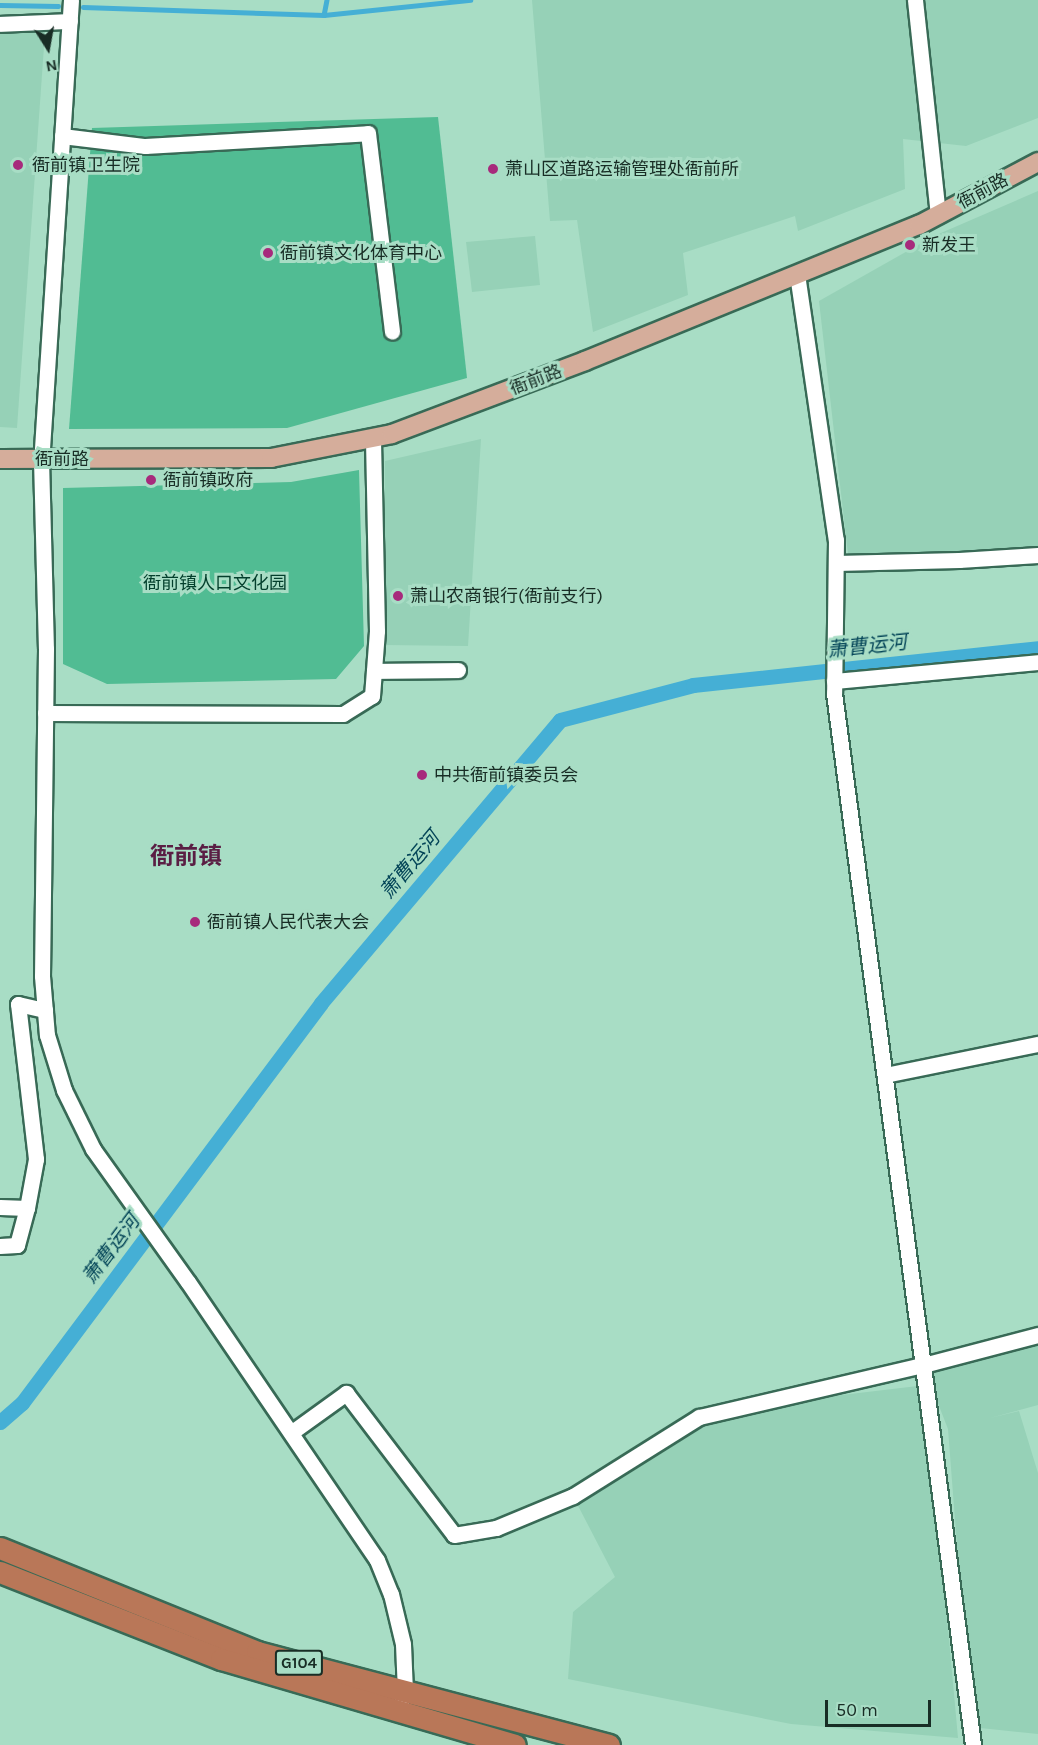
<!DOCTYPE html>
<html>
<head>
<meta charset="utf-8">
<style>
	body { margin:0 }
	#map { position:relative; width:1038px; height:1745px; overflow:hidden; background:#a8ddc5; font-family:Karla,"Noto Sans SC",sans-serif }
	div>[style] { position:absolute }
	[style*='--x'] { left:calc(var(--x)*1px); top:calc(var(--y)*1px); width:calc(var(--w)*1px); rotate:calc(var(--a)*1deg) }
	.built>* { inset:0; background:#96d1b7 }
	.green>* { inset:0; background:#51bc93 }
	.stream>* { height:4.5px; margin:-2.25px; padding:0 2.25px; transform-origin:2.25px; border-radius:2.25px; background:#45afd5 }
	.canal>* { height:15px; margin:-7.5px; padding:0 7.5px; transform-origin:7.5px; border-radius:7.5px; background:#45afd5 }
	.roads { filter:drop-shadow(2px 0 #386a56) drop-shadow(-2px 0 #386a56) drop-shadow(0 2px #386a56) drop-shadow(0 -2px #386a56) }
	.minor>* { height:15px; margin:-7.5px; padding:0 7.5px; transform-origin:7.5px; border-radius:7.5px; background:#fff }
	.major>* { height:18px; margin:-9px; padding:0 9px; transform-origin:9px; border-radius:9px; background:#d5ad9b }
	.highway>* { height:21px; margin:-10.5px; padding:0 10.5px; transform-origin:10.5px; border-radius:10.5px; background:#b97758 }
	.dots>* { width:16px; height:16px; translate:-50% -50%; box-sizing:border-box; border:3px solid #a8ddc5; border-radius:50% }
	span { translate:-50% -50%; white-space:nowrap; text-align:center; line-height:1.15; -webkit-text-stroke:6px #a8ddc5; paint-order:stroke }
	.shield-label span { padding:2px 4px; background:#a8ddc5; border:2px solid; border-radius:4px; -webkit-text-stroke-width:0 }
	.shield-label { font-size:16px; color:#182d25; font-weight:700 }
	.poi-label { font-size:18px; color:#182d25 }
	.left { translate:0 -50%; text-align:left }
	.street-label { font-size:18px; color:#182d25 }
	.park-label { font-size:18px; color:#033f2c }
	.water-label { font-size:20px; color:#044558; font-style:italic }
	.district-label { font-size:24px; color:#5a1e44; font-weight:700 }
	.north { position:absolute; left:18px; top:18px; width:60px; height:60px; -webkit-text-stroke:4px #a8ddc5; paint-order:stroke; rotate:169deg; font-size:16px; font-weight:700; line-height:24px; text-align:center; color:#182d25 }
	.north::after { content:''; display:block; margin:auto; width:21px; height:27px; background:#182d25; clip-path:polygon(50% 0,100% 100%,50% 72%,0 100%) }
	.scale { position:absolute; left:825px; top:1700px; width:106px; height:27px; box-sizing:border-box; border:3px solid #182d25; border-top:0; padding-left:8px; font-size:18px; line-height:21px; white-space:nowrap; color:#182d25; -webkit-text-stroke:4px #a8ddc5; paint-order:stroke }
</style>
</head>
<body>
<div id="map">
	<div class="built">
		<div style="clip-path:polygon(532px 0,1038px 0,1038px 118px,966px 146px,903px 139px,905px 189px,798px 231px,795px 216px,683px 253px,688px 295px,593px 332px,577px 220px,550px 221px)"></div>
		<div style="clip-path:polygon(46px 18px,17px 428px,0 427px,0 20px)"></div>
		<div style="clip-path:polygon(1038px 191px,1038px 554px,849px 563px,819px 301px,934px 236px)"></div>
		<div style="clip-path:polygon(535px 236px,540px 285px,472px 292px,466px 242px)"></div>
		<div style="clip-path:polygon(481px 439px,468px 646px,384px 645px,385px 461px)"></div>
		<div style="clip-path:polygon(1038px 1335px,1038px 1405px,990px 1418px,1019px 1411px,1038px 1473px,1038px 1734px,971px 1727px,948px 1429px,923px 1365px)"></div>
		<div style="clip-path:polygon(926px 1385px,958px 1738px,791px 1724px,568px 1679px,573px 1612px,615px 1577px,573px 1496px,662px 1440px,742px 1407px)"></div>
	</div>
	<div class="green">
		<div style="clip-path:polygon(438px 117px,467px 378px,287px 428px,69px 429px,92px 128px)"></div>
		<div style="clip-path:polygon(359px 470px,364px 646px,336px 679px,107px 684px,63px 664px,63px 488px,291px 482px)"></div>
	</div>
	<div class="stream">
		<div style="--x:327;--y:0;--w:15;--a:101"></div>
		<div style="--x:324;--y:15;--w:147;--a:-5.9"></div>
		<div style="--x:0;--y:5;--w:58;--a:1"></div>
		<div style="--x:83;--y:7;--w:241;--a:1.9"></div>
	</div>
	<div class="canal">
		<div style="--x:0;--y:1422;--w:29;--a:-41"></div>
		<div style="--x:22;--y:1403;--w:499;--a:-53.2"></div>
		<div style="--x:321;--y:1003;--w:370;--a:-49.8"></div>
		<div style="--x:560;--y:720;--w:138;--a:-14.7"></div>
		<div style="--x:693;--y:685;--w:347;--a:-6.1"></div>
	</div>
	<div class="roads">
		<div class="minor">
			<div style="--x:71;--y:0;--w:460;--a:93.7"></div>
			<div style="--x:41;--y:459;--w:190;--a:88.5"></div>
			<div style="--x:46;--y:649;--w:327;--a:90.7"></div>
			<div style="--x:42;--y:976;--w:59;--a:85.2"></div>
			<div style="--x:47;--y:1035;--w:58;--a:72.8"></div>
			<div style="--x:64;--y:1090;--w:66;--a:63.8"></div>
			<div style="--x:93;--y:1149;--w:163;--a:54.5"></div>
			<div style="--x:188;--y:1282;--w:336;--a:55.8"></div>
			<div style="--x:377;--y:1560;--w:37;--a:68"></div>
			<div style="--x:391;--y:1594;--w:51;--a:76.5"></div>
			<div style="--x:403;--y:1644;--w:48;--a:87.6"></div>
			<div style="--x:405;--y:1692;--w:8;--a:113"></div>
			<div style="--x:915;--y:0;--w:216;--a:83.9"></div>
			<div style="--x:0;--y:24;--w:70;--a:-2.5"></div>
			<div style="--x:62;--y:136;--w:84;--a:6.9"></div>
			<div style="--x:145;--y:146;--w:223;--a:-3.3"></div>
			<div style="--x:368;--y:133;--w:200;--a:83.1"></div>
			<div style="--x:797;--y:274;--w:269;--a:81.7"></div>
			<div style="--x:836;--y:540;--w:153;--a:90.7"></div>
			<div style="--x:834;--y:693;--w:1061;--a:82.47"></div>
			<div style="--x:836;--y:563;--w:123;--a:-1.4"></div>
			<div style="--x:959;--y:560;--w:79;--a:-3.6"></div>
			<div style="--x:374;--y:671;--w:84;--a:-0.7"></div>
			<div style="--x:834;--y:681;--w:205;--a:-5.3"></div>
			<div style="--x:45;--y:713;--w:298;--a:0.2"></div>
			<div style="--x:343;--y:714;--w:34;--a:-32"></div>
			<div style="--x:372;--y:696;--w:65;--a:-85.6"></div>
			<div style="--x:377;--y:631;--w:193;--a:-91.2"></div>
			<div style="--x:885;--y:1075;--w:156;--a:-11.5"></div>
			<div style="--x:0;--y:1207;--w:27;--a:2"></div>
			<div style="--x:27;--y:1208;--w:50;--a:-79.6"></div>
			<div style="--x:36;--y:1159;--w:156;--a:-96.6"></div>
			<div style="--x:18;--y:1004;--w:28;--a:13"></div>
			<div style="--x:0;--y:1246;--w:17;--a:-3"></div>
			<div style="--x:17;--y:1245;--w:38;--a:-75"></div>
			<div style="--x:292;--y:1432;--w:67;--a:-35.8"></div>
			<div style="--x:346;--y:1393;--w:178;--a:52.7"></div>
			<div style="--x:454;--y:1535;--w:43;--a:-9.5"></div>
			<div style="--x:496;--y:1528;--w:83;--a:-22.6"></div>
			<div style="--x:573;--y:1496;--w:149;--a:-32.1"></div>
			<div style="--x:699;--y:1417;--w:230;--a:-13.1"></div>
			<div style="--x:923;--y:1365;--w:119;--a:-14.6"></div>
		</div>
		<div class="major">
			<div style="--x:0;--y:459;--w:271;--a:-0.2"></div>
			<div style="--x:271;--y:458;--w:123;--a:-11.2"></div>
			<div style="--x:392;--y:434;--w:206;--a:-20.7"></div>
			<div style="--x:585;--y:361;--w:361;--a:-22.2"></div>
			<div style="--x:919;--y:225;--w:135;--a:-27.9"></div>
		</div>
		<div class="highway">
			<div style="--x:0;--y:1548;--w:277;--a:22"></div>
			<div style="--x:257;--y:1652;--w:364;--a:14.8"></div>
			<div style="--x:0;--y:1572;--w:238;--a:21.5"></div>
			<div style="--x:221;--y:1659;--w:306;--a:16.3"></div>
		</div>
	</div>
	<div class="dots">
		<div style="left:18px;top:165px;background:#a72a7c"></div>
		<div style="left:493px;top:169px;background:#a72a7c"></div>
		<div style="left:910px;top:245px;background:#a72a7c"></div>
		<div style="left:268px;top:253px;background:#a72a7c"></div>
		<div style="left:151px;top:480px;background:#a72a7c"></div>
		<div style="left:398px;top:596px;background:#a72a7c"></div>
		<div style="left:422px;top:775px;background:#a72a7c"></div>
		<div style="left:195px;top:922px;background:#a72a7c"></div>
	</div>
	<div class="shield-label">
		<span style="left:299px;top:1663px">G104</span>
	</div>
	<div class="poi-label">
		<span class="left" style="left:32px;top:165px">衙前镇卫生院</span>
		<span class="left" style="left:505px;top:169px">萧山区道路运输管理处衙前所</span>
		<span class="left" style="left:922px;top:245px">新发王</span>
		<span class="left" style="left:280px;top:253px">衙前镇文化体育中心</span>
		<span class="left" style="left:163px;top:480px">衙前镇政府</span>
		<span class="left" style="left:410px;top:596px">萧山农商银行(衙前支行)</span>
		<span class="left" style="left:434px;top:775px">中共衙前镇委员会</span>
		<span class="left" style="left:207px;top:922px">衙前镇人民代表大会</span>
	</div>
	<div class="street-label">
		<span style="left:983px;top:191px;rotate:-28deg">衙前路</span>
		<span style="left:536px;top:380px;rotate:-21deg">衙前路</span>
		<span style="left:62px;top:459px">衙前路</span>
	</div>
	<div class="park-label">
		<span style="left:215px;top:583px">衙前镇人口文化园</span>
	</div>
	<div class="water-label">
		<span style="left:867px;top:646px;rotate:-6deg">萧曹运河</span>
		<span style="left:410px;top:865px;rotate:-50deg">萧曹运河</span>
		<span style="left:111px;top:1249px;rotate:-53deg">萧曹运河</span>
	</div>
	<div class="district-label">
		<span style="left:186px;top:857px">衙前镇</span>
	</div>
	<div class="north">N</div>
	<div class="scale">50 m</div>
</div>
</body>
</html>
